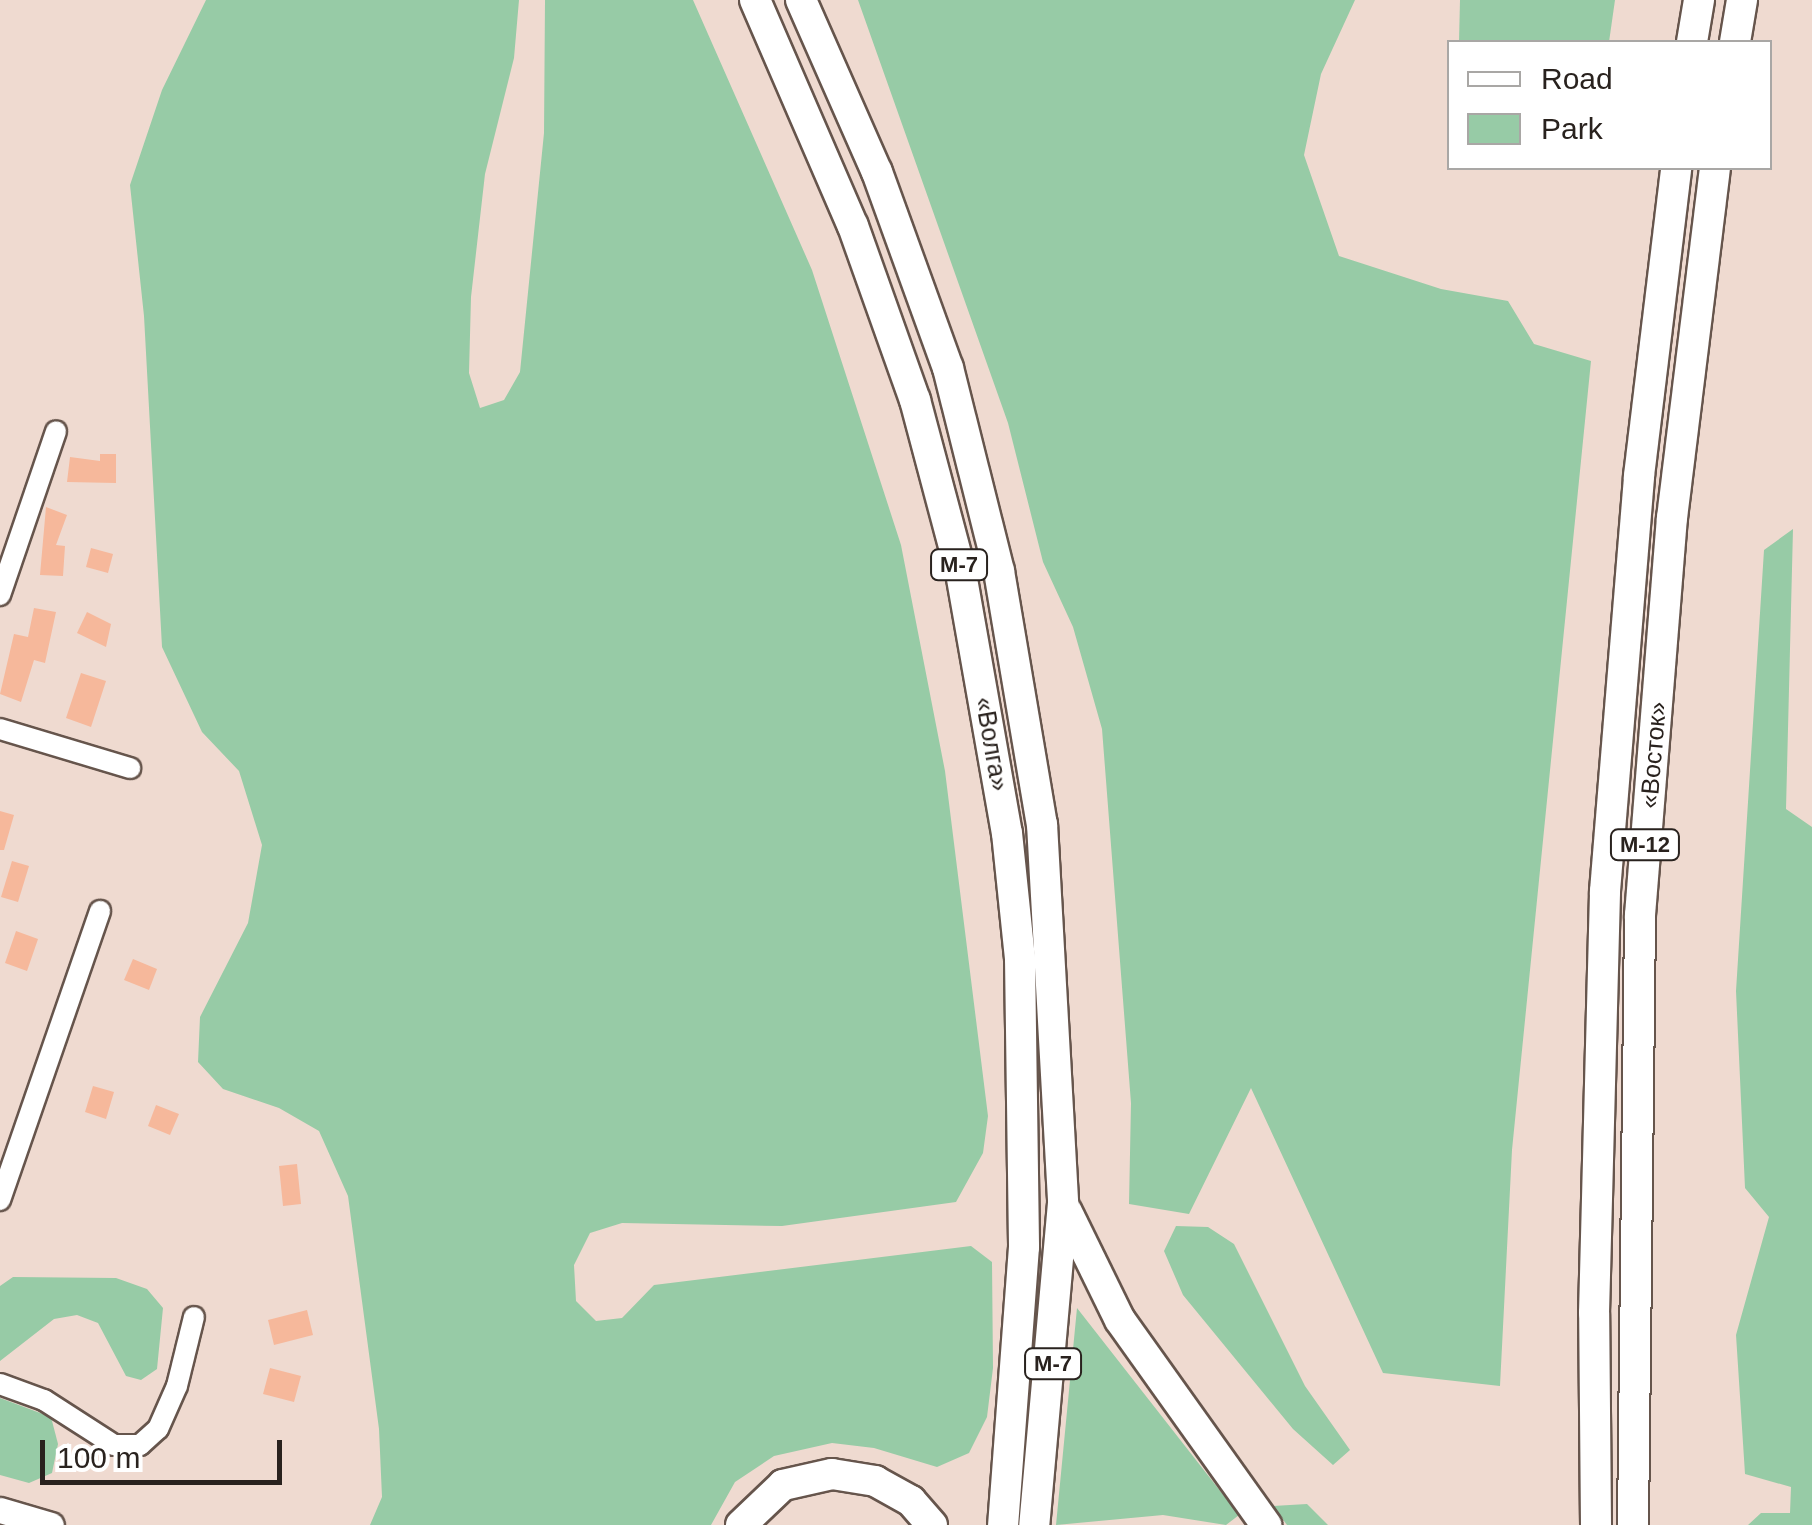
<!DOCTYPE html>
<html>
<head>
<meta charset="utf-8">
<style>
	body { margin:0 }
	#map { position:relative; width:1812px; height:1525px; overflow:hidden; background:#efdad0; font-family:Arial,sans-serif }
	div>[style] { position:absolute }
	[style*='--x'] { left:calc(var(--x)*1px); top:calc(var(--y)*1px); width:calc(var(--w)*1px); rotate:calc(var(--a)*1deg) }
	.green>* { inset:0; background:#97cba6 }
	.building>* { inset:0; background:#f6b89b }
	.roads { filter:drop-shadow(2px 0 #66554c) drop-shadow(-2px 0 #66554c) drop-shadow(0 2px #66554c) drop-shadow(0 -2px #66554c) }
	.minor>* { height:20px; margin:-10px; padding:0 10px; transform-origin:10px; border-radius:10px; background:#fff }
	.major>* { height:25px; margin:-12.5px; padding:0 12.5px; transform-origin:12.5px; border-radius:12.5px; background:#fff }
	.highway>* { height:30px; margin:-15px; padding:0 15px; transform-origin:15px; border-radius:15px; background:#fff }
	span { translate:-50% -50%; white-space:nowrap; text-align:center; line-height:1.15; -webkit-text-stroke:8px #fff; paint-order:stroke }
	.shield-label span { padding:2px 8px; background:#fff; border:2px solid; border-radius:8px; -webkit-text-stroke-width:0 }
	.shield-label { font-size:22px; color:#29221e; font-weight:700 }
	.street-label { font-size:25px; color:#29221e }
	.legend { position:absolute; left:1447px; top:40px; width:325px; height:130px; box-sizing:border-box; background:#fff; border:2px solid #a9a7a5; margin:0; padding:12px 18px; list-style:none; font-size:30px; color:#29221e }
	.legend li { display:flex; align-items:center; gap:20px; height:50px }
	.legend b { width:50px; border:2px solid #a9a7a5 }
	.scale { position:absolute; left:40px; top:1440px; width:242px; height:45px; box-sizing:border-box; border:5px solid #29221e; border-top:0; padding-left:12px; font-size:30px; line-height:35px; white-space:nowrap; color:#29221e; -webkit-text-stroke:8px #fff; paint-order:stroke }
</style>
</head>
<body>
<div id="map">
	<div class="green">
		<div style="clip-path:polygon(206px 0,519px 0,514px 58px,485px 174px,471px 297px,469px 373px,480px 408px,504px 400px,520px 372px,544px 133px,545px 0,693px 0,812px 270px,901px 545px,945px 771px,988px 1116px,983px 1153px,956px 1202px,782px 1226px,622px 1223px,590px 1233px,574px 1265px,576px 1301px,596px 1321px,622px 1318px,654px 1285px,971px 1246px,992px 1262px,993px 1368px,987px 1417px,969px 1453px,937px 1467px,874px 1448px,832px 1443px,774px 1456px,735px 1482px,711px 1525px,370px 1525px,382px 1497px,379px 1429px,348px 1196px,319px 1131px,279px 1108px,223px 1089px,198px 1062px,200px 1017px,248px 923px,262px 845px,239px 771px,202px 732px,162px 647px,144px 316px,130px 185px,162px 90px)"></div>
		<div style="clip-path:polygon(858px 0,1355px 0,1321px 74px,1304px 155px,1339px 256px,1441px 289px,1508px 301px,1534px 344px,1591px 361px,1512px 1150px,1500px 1386px,1383px 1373px,1251px 1088px,1189px 1214px,1129px 1204px,1131px 1103px,1102px 729px,1073px 627px,1043px 562px,1008px 423px)"></div>
		<div style="clip-path:polygon(1460px 0,1615px 0,1609px 42px,1459px 42px)"></div>
		<div style="clip-path:polygon(1793px 529px,1786px 809px,1812px 827px,1812px 1525px,1748px 1525px,1761px 1513px,1790px 1513px,1791px 1487px,1745px 1474px,1736px 1335px,1769px 1217px,1745px 1188px,1736px 991px,1764px 550px)"></div>
		<div style="clip-path:polygon(1176px 1226px,1208px 1227px,1234px 1244px,1305px 1386px,1350px 1450px,1333px 1465px,1293px 1429px,1183px 1295px,1164px 1251px)"></div>
		<div style="clip-path:polygon(13px 1277px,116px 1278px,147px 1289px,163px 1308px,157px 1369px,141px 1380px,126px 1376px,98px 1323px,77px 1315px,54px 1319px,0 1361px,0 1286px)"></div>
		<div style="clip-path:polygon(1077px 1308px,1239px 1515px,1226px 1525px,1163px 1515px,1056px 1525px)"></div>
		<div style="clip-path:polygon(0 1398px,51px 1417px,58px 1444px,52px 1473px,29px 1483px,0 1475px)"></div>
		<div style="clip-path:polygon(1307px 1504px,1328px 1525px,1287px 1525px,1273px 1506px)"></div>
	</div>
	<div class="building">
		<div style="clip-path:polygon(100px 454px,116px 454px,116px 483px,67px 482px,70px 457px,100px 461px)"></div>
		<div style="clip-path:polygon(46px 507px,67px 515px,56px 545px,65px 546px,63px 576px,40px 575px)"></div>
		<div style="clip-path:polygon(91px 548px,113px 554px,108px 573px,86px 567px)"></div>
		<div style="clip-path:polygon(34px 608px,56px 612px,45px 663px,34px 660px,21px 702px,0 694px,14px 634px,28px 637px)"></div>
		<div style="clip-path:polygon(87px 612px,111px 624px,106px 647px,77px 633px)"></div>
		<div style="clip-path:polygon(81px 673px,106px 681px,91px 727px,66px 718px)"></div>
		<div style="clip-path:polygon(0 811px,14px 815px,4px 850px,0 850px)"></div>
		<div style="clip-path:polygon(12px 861px,29px 866px,18px 902px,1px 897px)"></div>
		<div style="clip-path:polygon(16px 931px,38px 939px,27px 971px,5px 963px)"></div>
		<div style="clip-path:polygon(133px 959px,157px 969px,149px 990px,124px 980px)"></div>
		<div style="clip-path:polygon(93px 1086px,114px 1092px,106px 1119px,85px 1112px)"></div>
		<div style="clip-path:polygon(156px 1105px,179px 1114px,170px 1135px,148px 1126px)"></div>
		<div style="clip-path:polygon(297px 1164px,301px 1204px,283px 1206px,279px 1166px)"></div>
		<div style="clip-path:polygon(307px 1310px,313px 1335px,274px 1345px,268px 1320px)"></div>
		<div style="clip-path:polygon(270px 1368px,301px 1376px,294px 1402px,263px 1394px)"></div>
	</div>
	<div class="roads">
		<div class="minor">
			<div style="--x:0;--y:595;--w:173;--a:-71.1"></div>
			<div style="--x:0;--y:729;--w:136;--a:16.7"></div>
			<div style="--x:0;--y:1200;--w:306;--a:-70.9"></div>
			<div style="--x:0;--y:1384;--w:47;--a:20"></div>
			<div style="--x:44;--y:1400;--w:83;--a:32.7"></div>
			<div style="--x:114;--y:1445;--w:26;--a:0"></div>
			<div style="--x:140;--y:1445;--w:24;--a:-42"></div>
			<div style="--x:158;--y:1429;--w:47;--a:-66.2"></div>
			<div style="--x:177;--y:1386;--w:71;--a:-76.2"></div>
		</div>
		<div class="major">
			<div style="--x:0;--y:1510;--w:53;--a:16.4"></div>
		</div>
		<div class="highway">
			<div style="--x:755;--y:0;--w:246;--a:66.6"></div>
			<div style="--x:853;--y:226;--w:185;--a:70.4"></div>
			<div style="--x:915;--y:400;--w:179;--a:75.1"></div>
			<div style="--x:961;--y:573;--w:264;--a:80"></div>
			<div style="--x:1007;--y:833;--w:126;--a:84.1"></div>
			<div style="--x:1020;--y:958;--w:289;--a:89.2"></div>
			<div style="--x:1024;--y:1247;--w:279;--a:94.3"></div>
			<div style="--x:801;--y:0;--w:188;--a:66.2"></div>
			<div style="--x:877;--y:172;--w:208;--a:70.1"></div>
			<div style="--x:948;--y:368;--w:209;--a:75.9"></div>
			<div style="--x:999;--y:571;--w:257;--a:80.4"></div>
			<div style="--x:1042;--y:824;--w:380;--a:86.8"></div>
			<div style="--x:1063;--y:1203;--w:323;--a:95.1"></div>
			<div style="--x:1692;--y:42;--w:43;--a:-80.5"></div>
			<div style="--x:1735;--y:42;--w:43;--a:-80.5"></div>
			<div style="--x:1067;--y:1212;--w:120;--a:63.9"></div>
			<div style="--x:1120;--y:1320;--w:252;--a:54.5"></div>
			<div style="--x:741;--y:1525;--w:58;--a:-43.6"></div>
			<div style="--x:783;--y:1485;--w:50;--a:-12.7"></div>
			<div style="--x:832;--y:1474;--w:44;--a:9.2"></div>
			<div style="--x:875;--y:1481;--w:41;--a:29.1"></div>
			<div style="--x:911;--y:1501;--w:32;--a:49"></div>
			<div style="--x:1596;--y:1525;--w:212;--a:-90.5"></div>
			<div style="--x:1594;--y:1313;--w:422;--a:-88.5"></div>
			<div style="--x:1605;--y:891;--w:416;--a:-85.3"></div>
			<div style="--x:1639;--y:476;--w:310;--a:-83.1"></div>
			<div style="--x:1633;--y:1525;--w:610;--a:-89.34"></div>
			<div style="--x:1640;--y:915;--w:398;--a:-85.4"></div>
			<div style="--x:1672;--y:518;--w:353;--a:-83"></div>
		</div>
	</div>
	<div class="shield-label">
		<span style="left:959px;top:565px">М-7</span>
		<span style="left:1645px;top:845px">М-12</span>
		<span style="left:1053px;top:1364px">М-7</span>
	</div>
	<div class="street-label">
		<span style="left:992px;top:744px;rotate:80deg">«Волга»</span>
		<span style="left:1653px;top:755px;rotate:-85deg">«Восток»</span>
	</div>
	<ul class="legend">
	<li><b style="height:12px;background:#fff"></b>Road</li>
	<li><b style="height:28px;background:#97cba6"></b>Park</li>
	</ul>
	<div class="scale">100 m</div>
</div>
</body>
</html>
